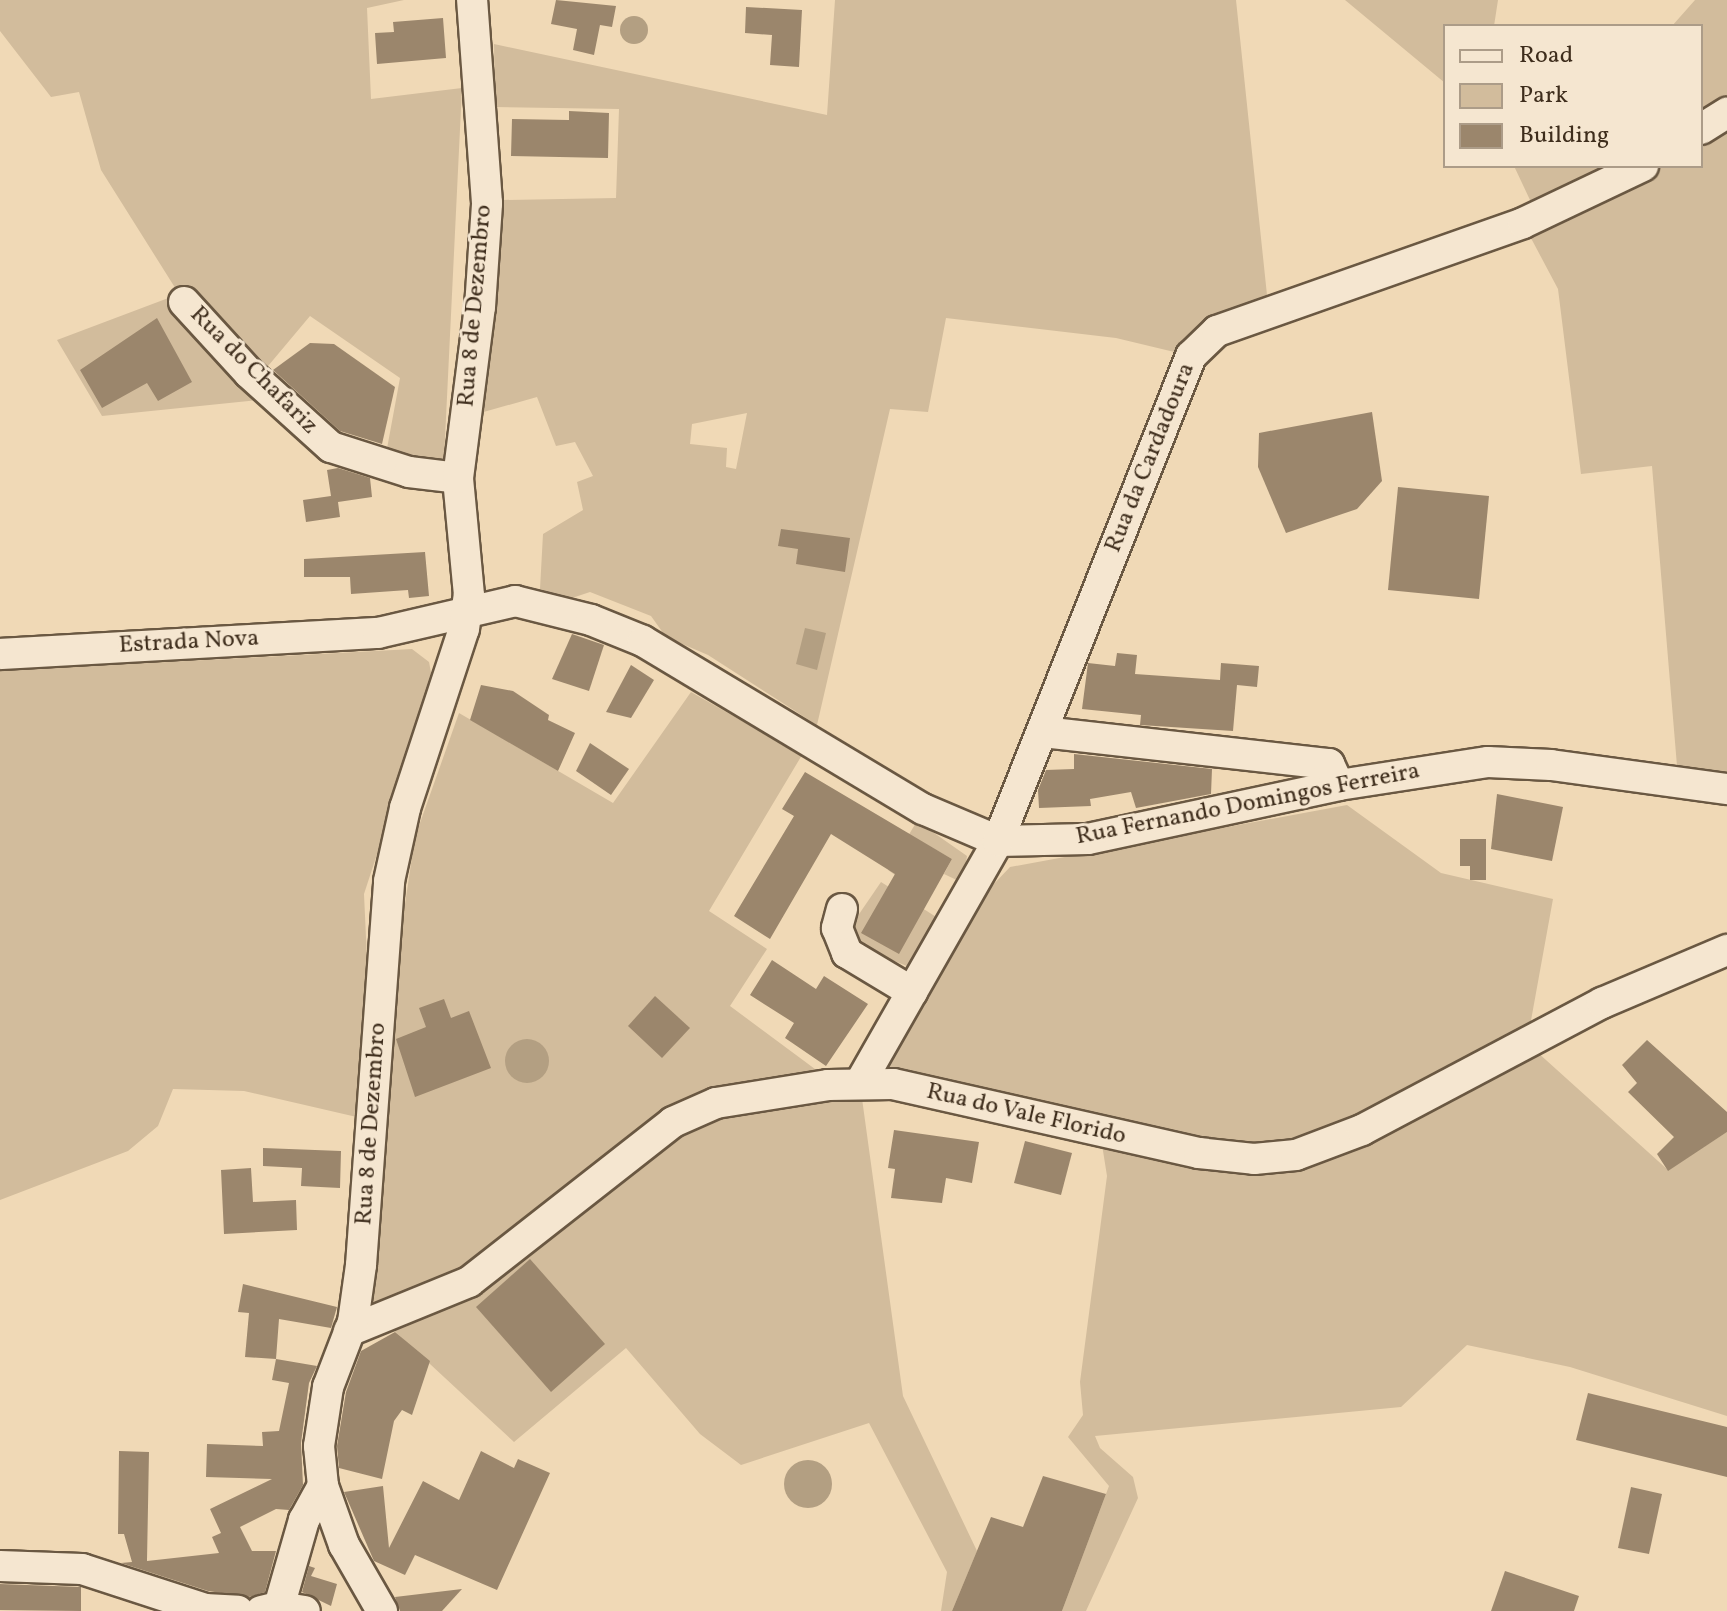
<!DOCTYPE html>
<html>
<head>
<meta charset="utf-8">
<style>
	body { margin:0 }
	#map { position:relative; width:1727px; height:1611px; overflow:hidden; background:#f0d9b6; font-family:Vollkorn,serif }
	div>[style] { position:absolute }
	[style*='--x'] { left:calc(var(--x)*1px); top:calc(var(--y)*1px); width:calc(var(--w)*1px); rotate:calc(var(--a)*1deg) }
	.green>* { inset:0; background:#d2bc9c }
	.water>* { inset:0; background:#b39f82 }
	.round { border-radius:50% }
	.building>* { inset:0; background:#9b866c }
	.roads { filter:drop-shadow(2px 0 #6a5842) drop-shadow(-2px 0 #6a5842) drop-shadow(0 2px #6a5842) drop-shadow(0 -2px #6a5842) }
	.minor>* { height:30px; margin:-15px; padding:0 15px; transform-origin:15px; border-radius:15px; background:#f5e6d0 }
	span { translate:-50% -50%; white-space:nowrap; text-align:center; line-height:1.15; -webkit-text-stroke:6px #f5e6d0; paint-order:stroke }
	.street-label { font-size:24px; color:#3e2d1c }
	.legend { position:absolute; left:1443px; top:24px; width:260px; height:144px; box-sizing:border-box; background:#f5e6d0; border:2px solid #ac9c88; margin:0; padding:10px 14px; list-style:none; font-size:24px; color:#3e2d1c }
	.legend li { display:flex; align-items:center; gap:16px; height:40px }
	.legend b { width:40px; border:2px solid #ac9c88 }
</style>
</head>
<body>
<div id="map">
	<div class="green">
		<div style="clip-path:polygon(0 0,404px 0,367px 8px,371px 99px,462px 88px,444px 459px,386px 454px,400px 378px,310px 316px,258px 378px,277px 398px,102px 416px,57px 340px,179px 294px,101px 170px,79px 92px,51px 97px,0 31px)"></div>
		<div style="clip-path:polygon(evenodd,835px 0,1236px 0,1269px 314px,1191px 356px,1116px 338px,946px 318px,928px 412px,890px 409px,817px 725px,708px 655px,666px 637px,651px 616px,590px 592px,569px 599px,540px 589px,543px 534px,583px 510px,577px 482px,593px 476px,575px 442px,556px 446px,537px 397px,480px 413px,502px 200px,616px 198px,619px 109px,495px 107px,494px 44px,827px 115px,835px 0,747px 413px,736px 469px,726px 467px,727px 448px,690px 444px,692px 424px,747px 413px)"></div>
		<div style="clip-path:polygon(1345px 0,1498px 0,1494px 26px,1445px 26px,1445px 83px)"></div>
		<div style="clip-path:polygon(1695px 0,1727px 0,1727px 772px,1677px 766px,1652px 466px,1581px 474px,1558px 289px,1523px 223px,1538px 217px,1514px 166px,1701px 166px,1701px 26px,1672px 26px)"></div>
		<div style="clip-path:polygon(412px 649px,429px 662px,433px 683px,364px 894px,374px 1112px,415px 837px,459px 713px,613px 803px,691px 692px,802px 755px,709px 911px,767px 949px,730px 1006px,819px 1072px,845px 1083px,925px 996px,991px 887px,1010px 867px,1347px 805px,1441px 873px,1553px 899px,1530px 1026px,1536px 1051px,1668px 1170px,1727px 1132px,1727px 1416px,1570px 1367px,1467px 1345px,1401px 1407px,1095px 1436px,1100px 1448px,1133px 1477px,1138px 1498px,1086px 1611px,1062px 1611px,1109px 1486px,1068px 1437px,1083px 1415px,1080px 1382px,1107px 1176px,1100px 1132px,860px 1084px,903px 1396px,977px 1551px,952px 1611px,941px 1611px,947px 1572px,869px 1423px,741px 1465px,700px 1434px,626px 1348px,514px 1442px,389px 1326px,367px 1321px,374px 1121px,244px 1091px,173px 1089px,158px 1126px,128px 1151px,0 1200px,0 671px)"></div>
		<div style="clip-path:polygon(917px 821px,967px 856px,963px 883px,944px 874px,952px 859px,917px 839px,895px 875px,888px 870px)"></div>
		<div style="clip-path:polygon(881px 882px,941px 920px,912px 968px,879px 955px,855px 936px,855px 920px)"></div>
	</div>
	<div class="water">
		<div class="round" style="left:620px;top:16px;width:28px;height:28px"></div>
		<div style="clip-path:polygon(805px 628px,826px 633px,817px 670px,796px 664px)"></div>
		<div class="round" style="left:505px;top:1039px;width:44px;height:44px"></div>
		<div class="round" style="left:784px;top:1460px;width:48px;height:48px"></div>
	</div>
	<div class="building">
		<div style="clip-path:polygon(556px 0,616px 6px,612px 27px,600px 25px,594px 55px,573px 50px,577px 29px,551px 24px)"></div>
		<div style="clip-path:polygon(746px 7px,802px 10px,799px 67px,770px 65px,772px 35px,745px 33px)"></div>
		<div style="clip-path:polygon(443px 18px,446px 58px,377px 64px,375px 33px,394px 32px,393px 22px)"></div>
		<div style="clip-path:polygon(569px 111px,609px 113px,608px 158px,511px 156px,512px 119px,569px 120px)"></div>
		<div style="clip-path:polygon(157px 318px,192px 382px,158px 401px,147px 383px,102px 408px,80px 370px)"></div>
		<div style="clip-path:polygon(310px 343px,334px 344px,395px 387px,382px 444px,340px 431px,273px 370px)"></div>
		<div style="clip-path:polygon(1372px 412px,1382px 481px,1357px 509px,1286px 533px,1258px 467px,1259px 433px)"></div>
		<div style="clip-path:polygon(338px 468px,370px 478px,372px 497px,338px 502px,340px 517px,306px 522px,303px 500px,331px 496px,327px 470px)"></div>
		<div style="clip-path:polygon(1398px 487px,1489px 496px,1479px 599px,1388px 590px)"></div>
		<div style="clip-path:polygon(781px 529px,850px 538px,845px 572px,796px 564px,798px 549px,778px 546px)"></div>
		<div style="clip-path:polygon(425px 552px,429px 596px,409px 598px,408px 590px,351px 594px,350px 577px,304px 577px,304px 559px)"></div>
		<div style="clip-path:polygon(572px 634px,604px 645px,589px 691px,552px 679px)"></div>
		<div style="clip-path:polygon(1117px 653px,1137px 655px,1135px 674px,1220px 680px,1221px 663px,1259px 666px,1257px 687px,1237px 685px,1233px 731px,1140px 725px,1141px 715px,1082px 709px,1088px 663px,1115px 666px)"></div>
		<div style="clip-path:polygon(631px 665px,654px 680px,631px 718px,606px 712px)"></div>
		<div style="clip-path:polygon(481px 685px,513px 691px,549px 715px,548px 720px,575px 733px,558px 771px,470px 720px)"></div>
		<div style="clip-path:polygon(590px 743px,629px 769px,611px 795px,576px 771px)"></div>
		<div style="clip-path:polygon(1074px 754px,1212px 769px,1211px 794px,1136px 808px,1131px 792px,1090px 799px,1091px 806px,1039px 808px,1038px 790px,1046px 770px,1074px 769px)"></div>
		<div style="clip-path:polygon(805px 772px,952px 859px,899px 954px,861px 933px,895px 874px,831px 834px,770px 939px,734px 916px,794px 816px,782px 809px)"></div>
		<div style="clip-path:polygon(1497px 794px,1563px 807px,1552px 861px,1491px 849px)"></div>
		<div style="clip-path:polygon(1460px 839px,1486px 839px,1486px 880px,1470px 880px,1470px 866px,1460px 866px)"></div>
		<div style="clip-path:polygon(772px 960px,816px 989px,824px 976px,868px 1004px,826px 1066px,785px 1038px,794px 1023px,750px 995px)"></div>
		<div style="clip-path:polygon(655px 996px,690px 1028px,662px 1058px,628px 1026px)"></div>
		<div style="clip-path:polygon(444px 999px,451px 1018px,469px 1011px,491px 1068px,415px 1097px,396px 1039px,426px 1027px,419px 1008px)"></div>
		<div style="clip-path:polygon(1647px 1040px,1727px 1112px,1727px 1132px,1668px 1171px,1657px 1154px,1674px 1137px,1628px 1092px,1637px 1083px,1622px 1065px)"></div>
		<div style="clip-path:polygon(894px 1130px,979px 1142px,972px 1183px,946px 1178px,942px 1203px,891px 1198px,895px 1169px,888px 1168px)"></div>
		<div style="clip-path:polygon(1025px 1141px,1072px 1153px,1061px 1195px,1014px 1183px)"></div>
		<div style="clip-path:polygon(263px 1148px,341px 1151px,340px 1188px,301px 1186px,302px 1168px,263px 1166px)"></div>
		<div style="clip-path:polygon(251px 1168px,253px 1202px,296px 1200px,297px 1230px,224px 1234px,221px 1170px)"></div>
		<div style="clip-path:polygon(530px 1259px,605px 1344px,551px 1392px,476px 1307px)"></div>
		<div style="clip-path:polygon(243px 1284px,337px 1307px,331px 1328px,279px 1319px,276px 1359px,245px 1357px,249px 1313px,238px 1312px)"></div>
		<div style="clip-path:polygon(395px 1332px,430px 1361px,412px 1415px,402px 1410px,394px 1421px,382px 1479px,339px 1468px,337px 1446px,346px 1392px,361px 1351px)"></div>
		<div style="clip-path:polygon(276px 1359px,317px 1366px,309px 1383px,301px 1443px,303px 1485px,289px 1510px,276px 1509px,240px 1527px,252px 1551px,276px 1551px,265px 1592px,249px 1597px,208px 1591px,121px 1563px,132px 1562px,124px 1534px,118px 1534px,119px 1451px,149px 1452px,147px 1561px,219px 1553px,212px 1537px,221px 1533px,210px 1509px,272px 1479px,206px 1477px,207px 1444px,263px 1446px,262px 1432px,279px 1431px,289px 1383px,272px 1380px)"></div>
		<div style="clip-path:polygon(1588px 1393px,1727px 1427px,1727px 1477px,1576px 1440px)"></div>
		<div style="clip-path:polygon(481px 1451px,514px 1468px,518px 1459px,550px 1473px,497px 1590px,415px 1555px,405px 1575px,374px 1561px,344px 1492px,383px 1486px,389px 1548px,423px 1481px,459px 1500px)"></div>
		<div style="clip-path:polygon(1043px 1476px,1106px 1494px,1062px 1611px,952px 1611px,991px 1517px,1023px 1527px)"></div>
		<div style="clip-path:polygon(1631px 1487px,1662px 1494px,1649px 1554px,1618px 1548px)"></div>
		<div style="clip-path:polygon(309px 1566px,315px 1568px,311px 1576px,337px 1584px,331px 1606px,302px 1592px)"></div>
		<div style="clip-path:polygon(1505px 1571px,1579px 1596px,1574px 1611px,1491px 1611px)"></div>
		<div style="clip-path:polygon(0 1584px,81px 1587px,81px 1611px,0 1610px)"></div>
		<div style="clip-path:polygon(462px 1589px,442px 1611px,400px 1611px,395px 1597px)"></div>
	</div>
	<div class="roads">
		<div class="minor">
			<div style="--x:1701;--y:129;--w:31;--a:-32"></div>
			<div style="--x:184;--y:302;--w:96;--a:47.5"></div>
			<div style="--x:249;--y:373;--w:110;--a:42.1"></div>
			<div style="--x:331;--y:447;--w:82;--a:17.8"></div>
			<div style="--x:409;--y:472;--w:49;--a:7"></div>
			<div style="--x:0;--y:654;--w:379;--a:-3.2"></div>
			<div style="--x:378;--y:633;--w:141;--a:-13.1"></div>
			<div style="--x:515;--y:601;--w:78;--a:14"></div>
			<div style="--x:591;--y:620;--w:56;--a:22"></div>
			<div style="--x:643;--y:641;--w:327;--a:31"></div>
			<div style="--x:923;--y:809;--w:82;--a:23.1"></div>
			<div style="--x:998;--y:841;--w:90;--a:-1.3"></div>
			<div style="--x:1088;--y:839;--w:257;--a:-12.1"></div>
			<div style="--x:1339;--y:785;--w:151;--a:-8.8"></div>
			<div style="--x:1488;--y:762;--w:63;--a:2.7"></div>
			<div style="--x:1551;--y:765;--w:178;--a:7.8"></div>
			<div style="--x:1043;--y:732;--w:288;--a:6.4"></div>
			<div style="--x:1329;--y:764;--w:23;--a:65"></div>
			<div style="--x:842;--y:909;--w:20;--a:105"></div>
			<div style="--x:837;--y:928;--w:27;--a:68"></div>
			<div style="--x:847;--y:953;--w:76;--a:31"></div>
			<div style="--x:860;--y:1083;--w:279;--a:-60.3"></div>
			<div style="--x:998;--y:841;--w:522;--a:-68.3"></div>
			<div style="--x:1191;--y:356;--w:36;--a:-44"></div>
			<div style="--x:1217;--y:331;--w:324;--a:-19.4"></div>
			<div style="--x:1523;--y:223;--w:133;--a:-25.4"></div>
			<div style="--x:349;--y:1331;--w:130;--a:-22.2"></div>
			<div style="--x:469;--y:1282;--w:259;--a:-38.1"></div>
			<div style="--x:673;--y:1122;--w:47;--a:-23.8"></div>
			<div style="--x:716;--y:1103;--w:113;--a:-9.1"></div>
			<div style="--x:828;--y:1085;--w:65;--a:-0.9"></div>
			<div style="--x:893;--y:1084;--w:314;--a:12.7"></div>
			<div style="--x:1199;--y:1153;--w:55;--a:6.2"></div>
			<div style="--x:1254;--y:1159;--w:42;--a:-5.4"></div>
			<div style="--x:1296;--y:1155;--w:71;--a:-20.7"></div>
			<div style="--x:1362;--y:1130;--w:272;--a:-27.9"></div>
			<div style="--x:1602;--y:1003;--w:136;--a:-23"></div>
			<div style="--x:0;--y:1566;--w:82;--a:2.1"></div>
			<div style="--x:82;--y:1569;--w:129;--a:18"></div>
			<div style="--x:205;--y:1609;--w:33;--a:3"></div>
			<div style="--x:279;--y:1607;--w:91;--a:-74"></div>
			<div style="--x:304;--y:1520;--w:39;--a:-61"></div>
			<div style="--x:261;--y:1611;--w:18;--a:-13"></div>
			<div style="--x:279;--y:1607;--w:26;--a:9"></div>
			<div style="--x:382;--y:1611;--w:76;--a:-119.9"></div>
			<div style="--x:344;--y:1545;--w:63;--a:-109.6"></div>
			<div style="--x:323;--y:1486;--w:40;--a:-95.7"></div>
			<div style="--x:319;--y:1446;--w:60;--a:-81.3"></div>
			<div style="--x:328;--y:1387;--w:70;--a:-69"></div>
			<div style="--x:353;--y:1322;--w:58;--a:-82"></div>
			<div style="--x:361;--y:1265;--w:385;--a:-85.8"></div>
			<div style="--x:389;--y:881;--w:75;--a:-77.6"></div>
			<div style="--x:405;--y:808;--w:188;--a:-71.8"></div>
			<div style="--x:464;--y:629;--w:34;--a:-82"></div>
			<div style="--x:469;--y:595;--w:118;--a:-95.4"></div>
			<div style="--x:458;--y:478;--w:172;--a:-82.7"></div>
			<div style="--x:480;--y:307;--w:104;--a:-86.1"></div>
			<div style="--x:487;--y:203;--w:204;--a:-94.2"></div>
		</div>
	</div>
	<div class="street-label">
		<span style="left:476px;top:306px;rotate:-85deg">Rua 8 de Dezembro</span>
		<span style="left:253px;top:371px;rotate:45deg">Rua do Chafariz</span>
		<span style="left:1151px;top:458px;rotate:-68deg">Rua da Cardadoura</span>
		<span style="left:189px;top:643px;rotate:-3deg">Estrada Nova</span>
		<span style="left:1248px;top:805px;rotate:-11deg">Rua Fernando Domingos Ferreira</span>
		<span style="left:1026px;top:1115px;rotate:13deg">Rua do Vale Florido</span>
		<span style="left:372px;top:1124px;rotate:-86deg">Rua 8 de Dezembro</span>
	</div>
	<ul class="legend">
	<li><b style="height:10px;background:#f5e6d0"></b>Road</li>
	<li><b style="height:22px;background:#d2bc9c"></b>Park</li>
	<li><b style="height:22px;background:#9b866c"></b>Building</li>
	</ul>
</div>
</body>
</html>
